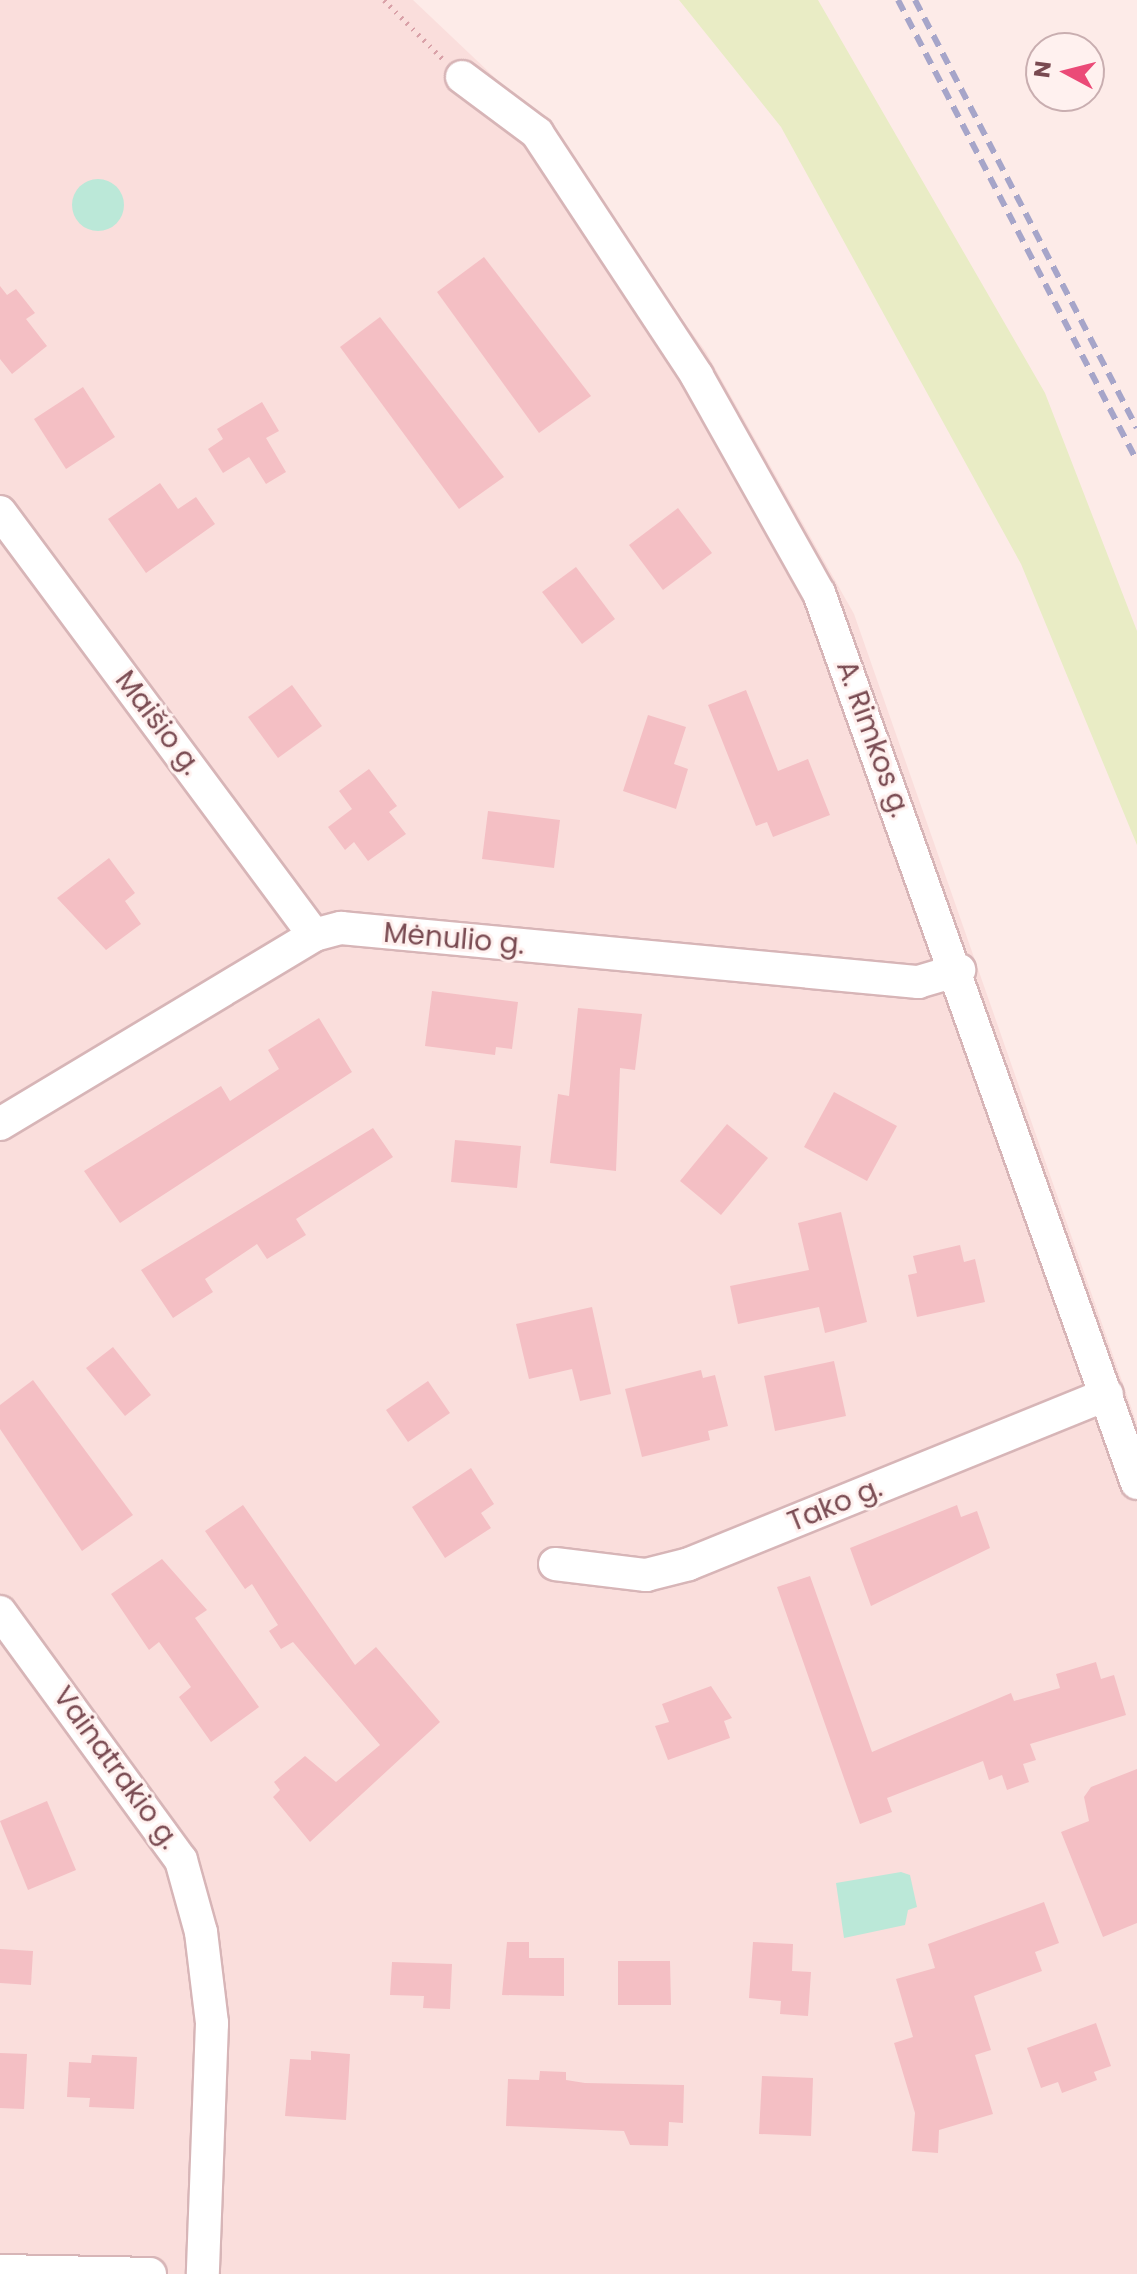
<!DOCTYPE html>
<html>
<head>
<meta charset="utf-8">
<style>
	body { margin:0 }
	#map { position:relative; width:1137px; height:2274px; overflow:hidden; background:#fdebe8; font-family:Poppins,sans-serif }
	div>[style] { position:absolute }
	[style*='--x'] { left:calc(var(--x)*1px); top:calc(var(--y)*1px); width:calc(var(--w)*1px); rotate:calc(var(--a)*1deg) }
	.residential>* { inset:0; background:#fadedc }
	.green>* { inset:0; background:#e9ecc5 }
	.water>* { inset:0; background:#bbe8d8 }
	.round { border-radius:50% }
	.building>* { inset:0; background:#f4bfc4 }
	.path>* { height:5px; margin-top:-2.5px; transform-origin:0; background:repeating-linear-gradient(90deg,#d9a1a8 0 2px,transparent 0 8px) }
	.roads { filter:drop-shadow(2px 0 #d7b5b7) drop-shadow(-2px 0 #d7b5b7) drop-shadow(0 2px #d7b5b7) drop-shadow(0 -2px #d7b5b7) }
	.street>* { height:32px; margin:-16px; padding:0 16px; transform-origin:16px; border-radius:16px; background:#fff }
	.rail>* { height:6px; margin-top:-3px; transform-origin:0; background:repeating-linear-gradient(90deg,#a6a5c9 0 12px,transparent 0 20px) }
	span { translate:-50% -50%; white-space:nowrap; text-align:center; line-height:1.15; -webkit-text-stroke:6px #fff1ef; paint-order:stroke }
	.street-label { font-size:28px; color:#794a51 }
	.north { position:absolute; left:1025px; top:32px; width:80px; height:80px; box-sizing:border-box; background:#fff1ef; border:2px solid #c9aeb0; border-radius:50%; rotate:277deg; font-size:22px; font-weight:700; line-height:32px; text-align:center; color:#794a51 }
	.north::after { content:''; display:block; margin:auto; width:28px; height:36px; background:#eb4a77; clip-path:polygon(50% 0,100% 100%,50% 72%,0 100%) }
</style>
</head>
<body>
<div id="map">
	<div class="residential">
		<div style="clip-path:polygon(0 0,413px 0,528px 109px,706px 352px,854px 614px,1137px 1424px,1137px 2274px,0 2274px)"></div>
	</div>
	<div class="green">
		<div style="clip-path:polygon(679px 0,818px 0,1045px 393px,1137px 631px,1137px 845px,1021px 564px,781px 127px)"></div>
	</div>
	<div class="water">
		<div class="round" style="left:72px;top:179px;width:52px;height:52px"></div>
		<div style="clip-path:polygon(901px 1872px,910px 1875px,917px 1907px,908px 1910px,905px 1925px,844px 1938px,836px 1883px)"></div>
	</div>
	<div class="building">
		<div style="clip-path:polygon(484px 257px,591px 396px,539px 433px,437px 292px)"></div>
		<div style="clip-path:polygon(0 286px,7px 295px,16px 289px,35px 313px,26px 319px,47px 346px,12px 374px,0 359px)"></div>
		<div style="clip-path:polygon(380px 317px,504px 477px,459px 509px,340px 347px)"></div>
		<div style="clip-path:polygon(83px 387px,115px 437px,66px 469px,34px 419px)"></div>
		<div style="clip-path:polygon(262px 402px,279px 431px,266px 438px,286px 472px,266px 484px,249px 457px,223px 473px,208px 449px,223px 439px,217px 429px)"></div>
		<div style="clip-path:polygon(160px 483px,178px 509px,196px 497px,215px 524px,146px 573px,108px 519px)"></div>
		<div style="clip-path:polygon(678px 508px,712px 553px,663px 590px,629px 545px)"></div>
		<div style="clip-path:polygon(576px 567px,615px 619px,582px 644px,542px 592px)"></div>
		<div style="clip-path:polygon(292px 685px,322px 726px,278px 758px,248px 717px)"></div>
		<div style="clip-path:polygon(746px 690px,778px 771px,808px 759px,830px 815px,773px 837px,767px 822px,756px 826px,708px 705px)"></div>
		<div style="clip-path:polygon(648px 715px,686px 727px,674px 764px,688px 769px,676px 809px,623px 791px)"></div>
		<div style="clip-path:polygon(369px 769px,397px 806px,389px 812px,406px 834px,368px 861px,354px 842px,345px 850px,328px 827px,352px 809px,339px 791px)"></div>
		<div style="clip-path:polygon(488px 811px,560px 820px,554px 868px,482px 859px)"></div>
		<div style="clip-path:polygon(109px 858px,135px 893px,125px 901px,141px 924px,106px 950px,57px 898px)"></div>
		<div style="clip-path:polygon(432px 991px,518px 1002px,512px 1049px,496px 1047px,495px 1055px,425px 1046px)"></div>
		<div style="clip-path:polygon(578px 1008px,642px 1014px,635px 1070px,620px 1068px,616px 1171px,550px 1163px,558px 1094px,569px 1096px)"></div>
		<div style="clip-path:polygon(319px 1018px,352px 1072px,120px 1223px,84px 1171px,221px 1086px,230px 1101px,279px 1069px,268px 1050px)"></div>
		<div style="clip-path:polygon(834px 1092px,897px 1126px,867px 1181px,804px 1147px)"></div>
		<div style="clip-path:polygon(727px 1124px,768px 1158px,721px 1215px,680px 1181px)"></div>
		<div style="clip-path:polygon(373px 1128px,393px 1157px,296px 1219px,306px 1235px,267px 1259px,257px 1244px,205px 1279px,213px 1292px,173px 1318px,141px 1270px)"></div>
		<div style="clip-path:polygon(455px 1140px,521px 1146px,517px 1188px,451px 1182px)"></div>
		<div style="clip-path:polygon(841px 1212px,867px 1322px,825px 1333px,819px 1307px,738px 1324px,730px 1286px,809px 1270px,798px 1223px)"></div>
		<div style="clip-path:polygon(960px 1245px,964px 1262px,975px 1259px,985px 1302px,917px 1317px,908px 1275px,917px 1273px,913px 1256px)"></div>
		<div style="clip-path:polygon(592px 1307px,611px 1394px,580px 1401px,572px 1369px,529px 1379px,516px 1324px)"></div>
		<div style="clip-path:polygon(113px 1347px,151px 1395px,125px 1416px,86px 1368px)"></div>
		<div style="clip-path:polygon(834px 1361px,846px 1416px,775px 1431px,764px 1376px)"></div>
		<div style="clip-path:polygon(701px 1370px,703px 1378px,715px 1375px,728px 1426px,708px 1431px,710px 1440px,642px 1457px,625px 1389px)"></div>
		<div style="clip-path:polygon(33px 1380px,133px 1515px,82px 1551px,0 1429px,0 1405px)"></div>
		<div style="clip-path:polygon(428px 1381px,450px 1413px,408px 1442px,386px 1410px)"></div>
		<div style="clip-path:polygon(471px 1468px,494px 1504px,481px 1513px,491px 1528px,445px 1558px,412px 1507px)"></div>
		<div style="clip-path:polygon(243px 1505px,355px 1665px,376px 1647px,440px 1722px,310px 1842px,273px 1797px,280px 1790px,274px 1782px,305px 1756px,336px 1782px,380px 1745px,293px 1642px,281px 1649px,269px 1631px,278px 1625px,252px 1584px,245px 1589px,205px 1531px)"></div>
		<div style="clip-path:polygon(957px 1505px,961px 1517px,977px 1511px,990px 1548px,871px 1606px,850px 1548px)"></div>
		<div style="clip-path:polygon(162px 1559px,207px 1610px,195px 1618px,259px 1707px,211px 1742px,179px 1697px,191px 1687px,159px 1642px,149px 1650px,111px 1594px)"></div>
		<div style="clip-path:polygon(810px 1576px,872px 1752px,1011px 1693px,1014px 1701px,1060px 1688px,1056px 1674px,1096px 1662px,1101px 1679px,1114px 1675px,1126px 1715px,1030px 1744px,1036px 1760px,1023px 1764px,1029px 1782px,1007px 1790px,1002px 1775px,989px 1780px,983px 1761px,887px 1798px,892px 1812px,860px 1824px,777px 1587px)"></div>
		<div style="clip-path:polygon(711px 1686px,732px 1718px,724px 1721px,730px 1738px,668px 1760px,655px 1726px,669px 1722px,662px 1704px)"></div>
		<div style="clip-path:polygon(1137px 1769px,1137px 1923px,1103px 1937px,1061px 1832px,1089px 1821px,1084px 1797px,1091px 1787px)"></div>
		<div style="clip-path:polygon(47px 1801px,76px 1870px,28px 1890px,0 1821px)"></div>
		<div style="clip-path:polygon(1044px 1902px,1059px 1943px,1035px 1952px,1042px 1971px,974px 1996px,991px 2050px,975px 2055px,993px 2114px,939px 2130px,938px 2153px,912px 2151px,915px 2113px,894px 2043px,913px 2037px,896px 1979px,935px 1968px,928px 1944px)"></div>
		<div style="clip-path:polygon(507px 1942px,529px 1942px,529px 1958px,564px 1958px,564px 1996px,502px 1995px)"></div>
		<div style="clip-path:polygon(753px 1942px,793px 1944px,792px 1971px,811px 1972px,808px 2016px,780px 2014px,781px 2001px,749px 1998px)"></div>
		<div style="clip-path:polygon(0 1949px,33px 1951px,31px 1985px,0 1983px)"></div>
		<div style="clip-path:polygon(618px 1961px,670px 1961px,671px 2005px,618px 2005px)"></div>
		<div style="clip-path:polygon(392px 1962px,452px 1964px,450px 2009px,423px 2008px,424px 1996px,390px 1995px)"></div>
		<div style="clip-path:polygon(1096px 2023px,1111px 2066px,1094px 2072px,1097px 2080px,1062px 2093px,1058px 2082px,1041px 2088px,1027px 2048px)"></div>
		<div style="clip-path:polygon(311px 2051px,350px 2054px,346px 2120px,285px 2116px,290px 2059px,311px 2060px)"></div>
		<div style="clip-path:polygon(0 2053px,27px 2054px,24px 2109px,0 2108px)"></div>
		<div style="clip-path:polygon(92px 2055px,137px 2057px,134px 2109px,89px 2107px,90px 2098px,67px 2097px,69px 2062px,91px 2063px)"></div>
		<div style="clip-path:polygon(540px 2071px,566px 2072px,566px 2080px,585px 2083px,684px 2085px,683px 2123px,669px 2122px,668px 2146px,630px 2145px,624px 2131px,506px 2126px,508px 2079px,539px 2080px)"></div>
		<div style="clip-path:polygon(762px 2076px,813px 2078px,811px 2136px,759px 2134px)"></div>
	</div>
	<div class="path">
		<div style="--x:384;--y:0;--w:83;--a:45"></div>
	</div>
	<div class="roads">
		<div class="street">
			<div style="--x:462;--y:77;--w:94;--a:36.7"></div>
			<div style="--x:537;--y:133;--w:291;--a:56.6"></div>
			<div style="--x:697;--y:376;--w:249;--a:60.7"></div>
			<div style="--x:819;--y:593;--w:945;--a:70.34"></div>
			<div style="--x:0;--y:512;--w:527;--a:53.41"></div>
			<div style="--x:0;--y:1124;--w:366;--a:-31"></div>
			<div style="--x:314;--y:935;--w:28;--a:-15"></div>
			<div style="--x:341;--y:928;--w:580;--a:5.35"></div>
			<div style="--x:918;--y:982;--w:43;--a:-16.3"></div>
			<div style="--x:555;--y:1564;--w:92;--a:6.9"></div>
			<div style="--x:646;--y:1575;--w:44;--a:-14.3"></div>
			<div style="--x:689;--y:1564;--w:451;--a:-22.1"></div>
			<div style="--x:0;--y:1612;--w:307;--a:53.9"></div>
			<div style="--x:181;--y:1860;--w:75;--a:74.5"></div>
			<div style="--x:201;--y:1932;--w:92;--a:83.1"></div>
			<div style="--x:212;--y:2023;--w:251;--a:92.1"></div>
			<div style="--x:0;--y:2271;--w:150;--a:1.1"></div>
		</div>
	</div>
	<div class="rail">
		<div style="--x:898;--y:0;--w:519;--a:62.6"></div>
		<div style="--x:915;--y:0;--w:482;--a:62.6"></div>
	</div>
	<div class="street-label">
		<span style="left:158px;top:723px;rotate:53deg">Maišio g.</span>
		<span style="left:873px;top:739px;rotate:70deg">A. Rimkos g.</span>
		<span style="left:454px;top:939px;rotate:5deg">Mėnulio g.</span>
		<span style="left:835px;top:1505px;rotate:-22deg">Tako g.</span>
		<span style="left:116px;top:1768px;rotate:54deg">Vainatrakio g.</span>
	</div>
	<div class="north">N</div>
</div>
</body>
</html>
